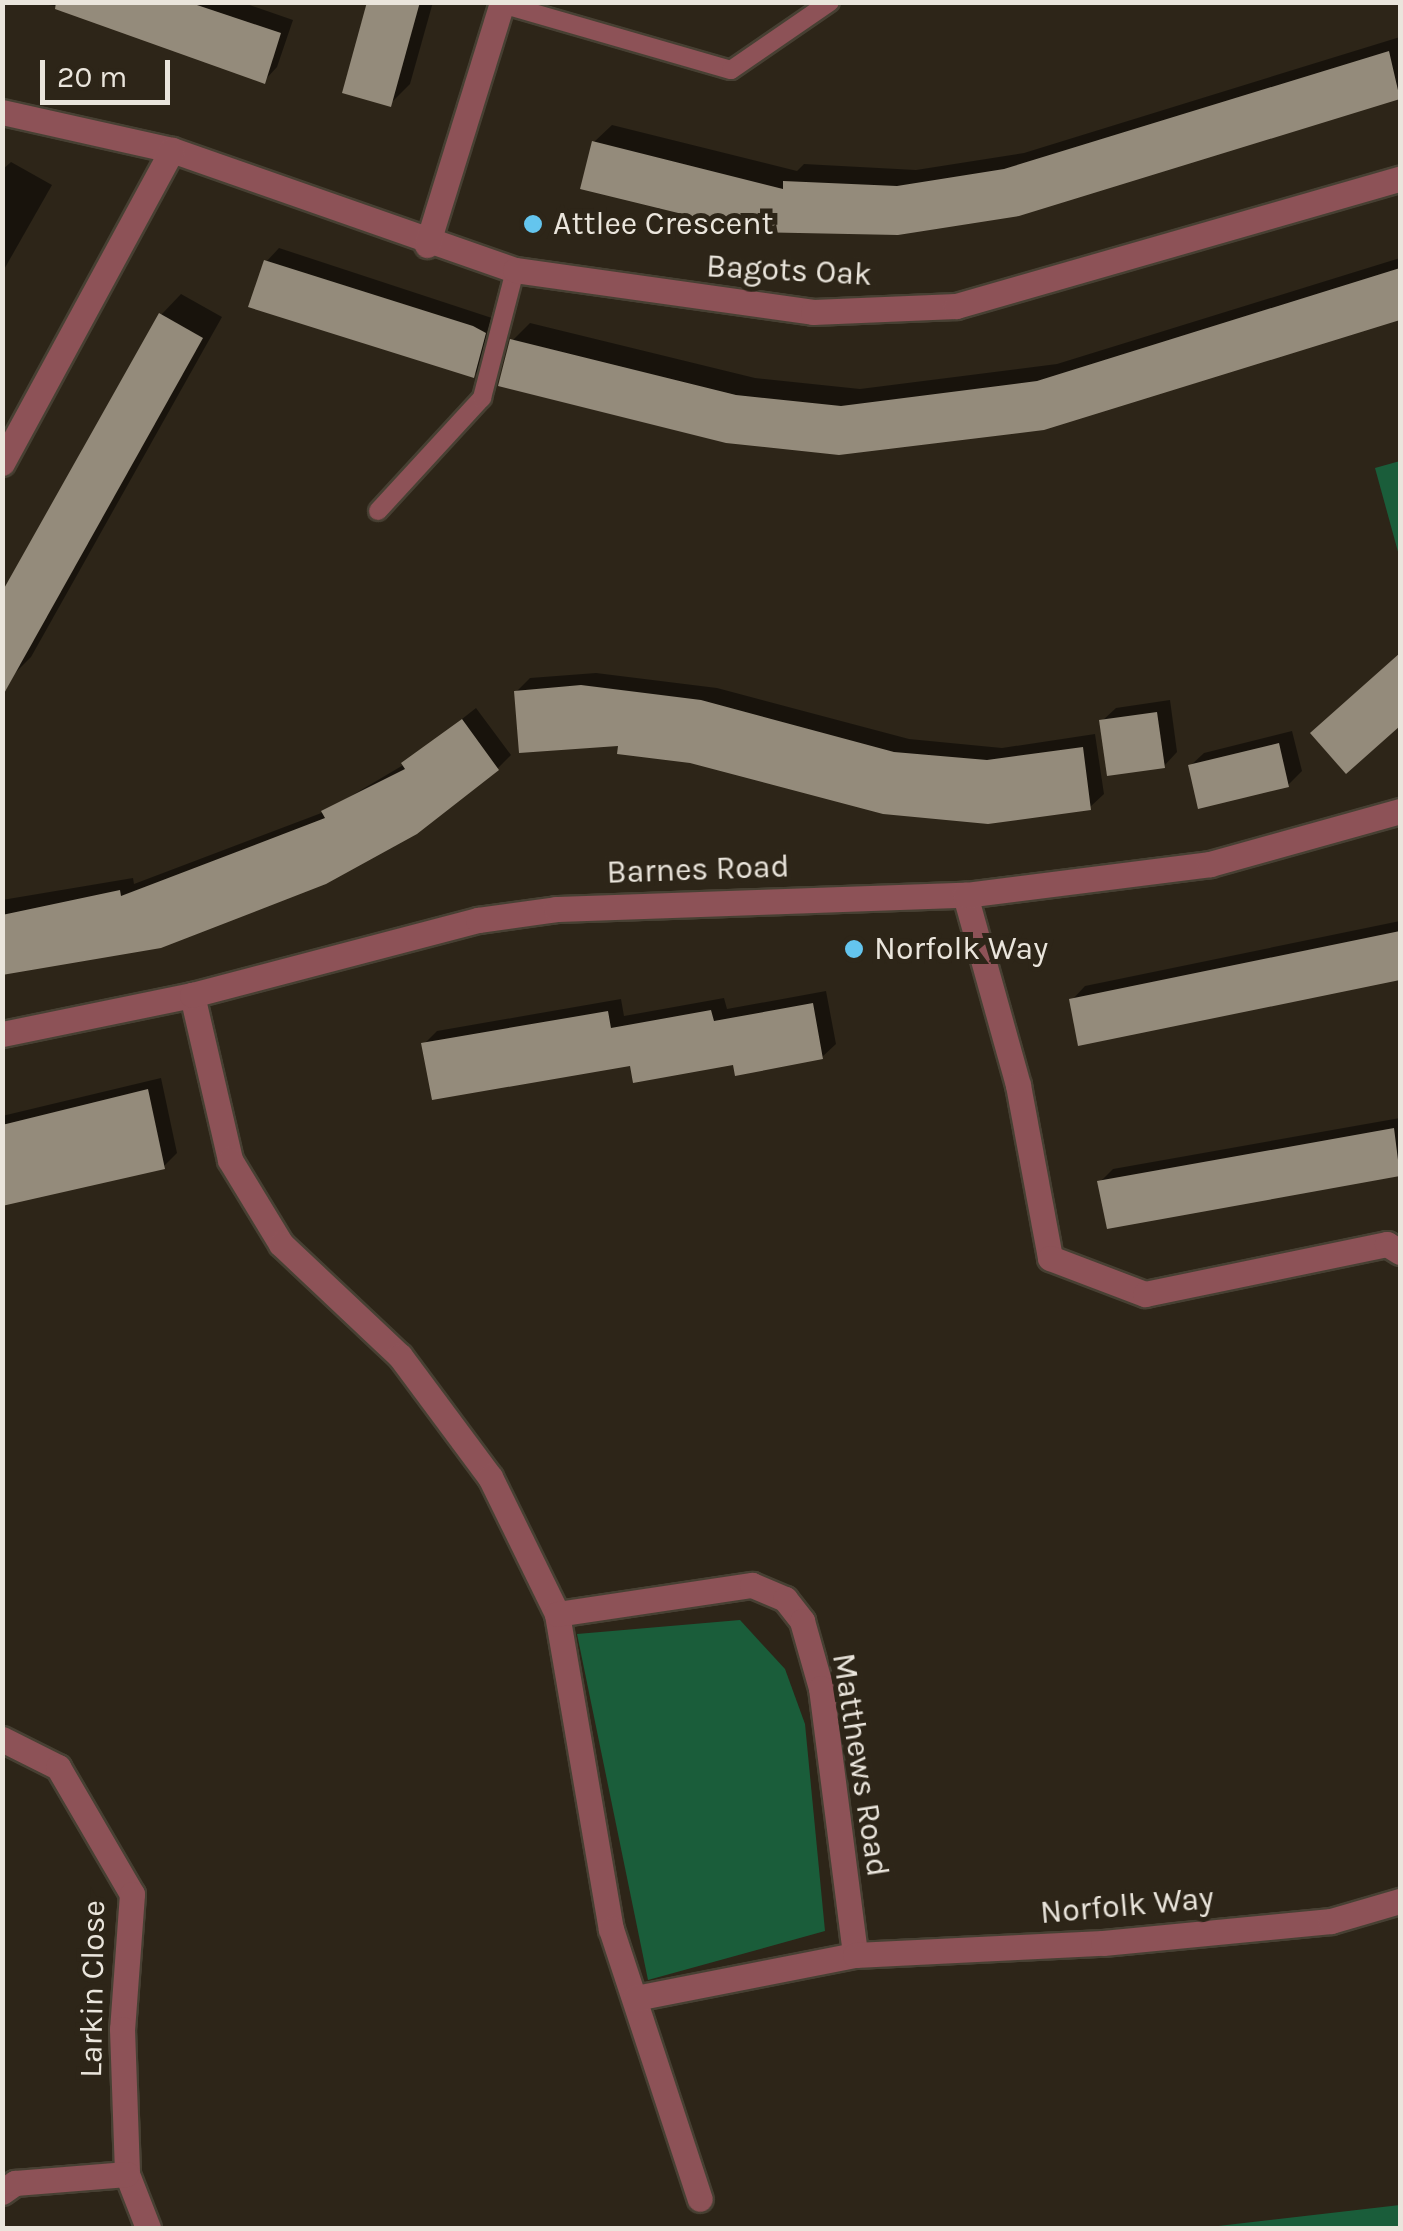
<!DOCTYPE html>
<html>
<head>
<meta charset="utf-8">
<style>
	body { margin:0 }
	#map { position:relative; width:1403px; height:2231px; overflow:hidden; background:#2d2518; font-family:Karla,sans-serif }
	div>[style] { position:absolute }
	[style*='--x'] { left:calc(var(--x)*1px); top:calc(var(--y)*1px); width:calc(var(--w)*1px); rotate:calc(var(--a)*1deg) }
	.green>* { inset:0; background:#1a5d3a }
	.shadow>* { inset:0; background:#0007 }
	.building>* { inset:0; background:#948b7b }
	.roads { filter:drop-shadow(2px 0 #474033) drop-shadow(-2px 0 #474033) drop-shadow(0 2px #474033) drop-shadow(0 -2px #474033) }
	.lane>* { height:18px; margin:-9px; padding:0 9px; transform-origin:9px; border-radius:9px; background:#8d5257 }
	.street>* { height:25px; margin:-12.5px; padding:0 12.5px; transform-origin:12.5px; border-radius:12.5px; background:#8d5257 }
	.dots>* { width:28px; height:28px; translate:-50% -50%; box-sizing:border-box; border:5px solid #2d2518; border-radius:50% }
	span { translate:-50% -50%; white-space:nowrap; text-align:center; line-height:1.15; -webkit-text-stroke:10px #2d2518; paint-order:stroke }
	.poi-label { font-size:32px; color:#eae5dc }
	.left { translate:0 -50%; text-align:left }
	.street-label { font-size:32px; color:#eae5dc }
	.frame { position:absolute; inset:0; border:5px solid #eae5dc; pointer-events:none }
	.scale { position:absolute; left:40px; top:60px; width:130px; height:45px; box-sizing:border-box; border:5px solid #eae5dc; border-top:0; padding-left:12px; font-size:30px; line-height:35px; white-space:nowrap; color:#eae5dc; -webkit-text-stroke:8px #2d2518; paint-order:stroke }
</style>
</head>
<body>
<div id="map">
	<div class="green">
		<div style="clip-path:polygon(1400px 461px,1400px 559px,1375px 468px)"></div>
		<div style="clip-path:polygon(740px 1620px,785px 1669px,805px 1724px,825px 1931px,648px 1980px,577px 1634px)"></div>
		<div style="clip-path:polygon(1400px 2205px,1400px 2228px,1201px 2228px)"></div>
	</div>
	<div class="shadow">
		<div style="clip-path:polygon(27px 2px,241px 2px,293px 20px,277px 67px,264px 81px,56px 6px)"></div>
		<div style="clip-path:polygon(370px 2px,433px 2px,410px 84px,390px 104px)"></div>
		<div style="clip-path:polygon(1400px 37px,1400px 96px,1019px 214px,898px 233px,594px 142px,612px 125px,797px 171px,804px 164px,916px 170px,1024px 153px)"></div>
		<div style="clip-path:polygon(11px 162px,52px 185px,2px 273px,2px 170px)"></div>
		<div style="clip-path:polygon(279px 248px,498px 320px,487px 362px,474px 375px,266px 262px)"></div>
		<div style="clip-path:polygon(1400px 258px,1400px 317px,1043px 428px,840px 453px,512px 341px,530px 323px,755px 378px,860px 389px,1057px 364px)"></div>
		<div style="clip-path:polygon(181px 294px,222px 317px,31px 657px,11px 677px,161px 315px)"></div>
		<div style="clip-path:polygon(596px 673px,717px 688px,909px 739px,1002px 748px,1095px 734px,1104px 794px,1090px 807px,620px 743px,516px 692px,530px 678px)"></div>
		<div style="clip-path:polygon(1170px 700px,1177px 752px,1164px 766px,1102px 721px,1116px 708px)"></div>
		<div style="clip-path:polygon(476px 708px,511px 755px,498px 768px,2px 974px,2px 900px,133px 878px,134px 884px,324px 812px,405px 764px)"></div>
		<div style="clip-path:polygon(1292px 731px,1302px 771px,1288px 785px,1190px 766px,1204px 753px)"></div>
		<div style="clip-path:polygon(1400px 921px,1400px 978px,1080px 1043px,1072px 1000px,1085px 986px)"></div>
		<div style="clip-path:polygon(826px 991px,836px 1044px,822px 1057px,632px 1063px,424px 1044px,437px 1031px,621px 999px,624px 1016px,724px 998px,727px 1009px)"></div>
		<div style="clip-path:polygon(161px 1078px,177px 1153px,164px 1166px,2px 1204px,2px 1116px)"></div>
		<div style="clip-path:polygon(1400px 1118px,1400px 1174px,1109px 1226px,1100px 1182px,1113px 1169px)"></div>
	</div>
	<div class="building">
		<div style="clip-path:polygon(56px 2px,188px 2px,281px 33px,265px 84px,55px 9px)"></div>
		<div style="clip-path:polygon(367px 2px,420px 2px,391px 107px,342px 93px)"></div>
		<div style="clip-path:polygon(1389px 51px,1400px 99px,1019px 216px,898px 235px,756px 232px,580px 189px,592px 141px,783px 189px,783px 181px,897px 186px,1004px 169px)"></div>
		<div style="clip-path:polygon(264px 260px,473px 326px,486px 333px,474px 378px,248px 307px)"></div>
		<div style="clip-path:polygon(1400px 268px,1400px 320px,1044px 430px,839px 455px,726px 443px,498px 386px,510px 339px,736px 395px,841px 406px,1037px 381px)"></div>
		<div style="clip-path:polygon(159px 313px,203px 338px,2px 697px,2px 592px)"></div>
		<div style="clip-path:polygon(1400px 653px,1400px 726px,1346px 774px,1310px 733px)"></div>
		<div style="clip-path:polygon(581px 685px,701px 700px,894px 752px,987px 760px,1083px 747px,1091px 810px,988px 824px,883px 814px,690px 763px,617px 754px,618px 746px,519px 753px,514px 691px)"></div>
		<div style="clip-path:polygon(1157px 712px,1165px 768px,1107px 776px,1099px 720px)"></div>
		<div style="clip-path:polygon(462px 719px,499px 770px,417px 834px,326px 884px,161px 948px,2px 975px,2px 915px,120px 890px,121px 896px,325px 818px,321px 811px,405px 769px,401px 763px)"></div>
		<div style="clip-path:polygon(1279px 743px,1289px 787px,1198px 809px,1188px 765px)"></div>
		<div style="clip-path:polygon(1400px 931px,1400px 980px,1078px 1046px,1069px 999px)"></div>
		<div style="clip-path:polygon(813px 1003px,823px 1059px,735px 1076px,733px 1065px,633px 1083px,630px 1066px,432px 1100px,421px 1043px,608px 1011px,611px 1028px,711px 1010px,714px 1021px)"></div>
		<div style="clip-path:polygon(148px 1089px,165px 1169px,2px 1206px,2px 1125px)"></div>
		<div style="clip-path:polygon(1394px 1128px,1400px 1176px,1107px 1229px,1097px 1181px)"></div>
	</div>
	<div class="roads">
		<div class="lane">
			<div style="--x:502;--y:4;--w:238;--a:16.1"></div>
			<div style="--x:731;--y:70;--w:120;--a:-34.5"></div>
			<div style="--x:378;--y:511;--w:154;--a:-47.4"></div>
			<div style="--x:482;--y:398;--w:132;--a:-75.5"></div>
		</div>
		<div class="street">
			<div style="--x:2;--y:112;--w:174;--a:12.6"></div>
			<div style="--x:172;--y:150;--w:363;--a:19.3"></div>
			<div style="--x:515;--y:270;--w:301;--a:8"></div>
			<div style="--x:813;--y:312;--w:143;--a:-2.4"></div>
			<div style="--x:956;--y:306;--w:462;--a:-16"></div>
			<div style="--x:427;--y:245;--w:254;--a:-72.8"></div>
			<div style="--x:2;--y:463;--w:356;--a:-61.5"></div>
			<div style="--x:965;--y:895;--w:197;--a:74.4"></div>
			<div style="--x:1018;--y:1085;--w:176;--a:79.5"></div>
			<div style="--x:1050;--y:1258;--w:102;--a:20.8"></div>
			<div style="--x:1145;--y:1294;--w:247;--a:-11.7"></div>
			<div style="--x:1387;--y:1244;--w:15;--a:32"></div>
			<div style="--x:192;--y:995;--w:169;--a:77"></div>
			<div style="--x:230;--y:1160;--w:98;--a:58.7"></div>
			<div style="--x:281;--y:1244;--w:163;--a:43.3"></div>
			<div style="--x:400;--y:1356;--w:151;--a:53.4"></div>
			<div style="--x:490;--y:1477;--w:153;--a:63.9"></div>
			<div style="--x:557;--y:1614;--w:320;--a:80.3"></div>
			<div style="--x:611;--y:1929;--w:284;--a:71.8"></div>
			<div style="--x:2;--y:1034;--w:194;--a:-11.6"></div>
			<div style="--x:192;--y:995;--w:296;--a:-14.7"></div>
			<div style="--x:478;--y:920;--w:79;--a:-8"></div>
			<div style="--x:556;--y:909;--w:409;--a:-2"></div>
			<div style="--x:965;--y:895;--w:247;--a:-7.2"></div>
			<div style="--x:1210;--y:864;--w:197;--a:-15.6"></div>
			<div style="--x:557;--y:1614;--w:197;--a:-8.5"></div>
			<div style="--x:752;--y:1585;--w:36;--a:23"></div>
			<div style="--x:785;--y:1599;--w:28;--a:52"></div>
			<div style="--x:802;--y:1621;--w:70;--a:74.2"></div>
			<div style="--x:821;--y:1688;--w:269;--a:82.7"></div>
			<div style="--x:855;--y:1955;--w:224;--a:168.9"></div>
			<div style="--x:2;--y:1739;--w:63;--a:26.6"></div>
			<div style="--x:58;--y:1767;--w:147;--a:59.8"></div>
			<div style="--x:132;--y:1894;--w:135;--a:94.2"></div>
			<div style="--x:122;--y:2029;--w:145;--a:88"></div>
			<div style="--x:127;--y:2174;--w:58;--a:68.7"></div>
			<div style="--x:855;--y:1955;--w:248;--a:-2.8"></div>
			<div style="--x:1103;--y:1943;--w:229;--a:-5.5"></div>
			<div style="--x:1331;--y:1921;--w:72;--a:-16.2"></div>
			<div style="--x:2;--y:2192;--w:16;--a:-35"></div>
			<div style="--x:15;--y:2183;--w:112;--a:-4.6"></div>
		</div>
	</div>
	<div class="dots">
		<div style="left:533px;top:224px;background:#64c5ee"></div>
		<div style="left:854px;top:949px;background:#64c5ee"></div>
	</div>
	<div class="poi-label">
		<span class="left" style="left:553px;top:224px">Attlee Crescent</span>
		<span class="left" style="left:874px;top:949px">Norfolk Way</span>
	</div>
	<div class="street-label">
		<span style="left:789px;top:271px;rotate:3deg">Bagots Oak</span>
		<span style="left:698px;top:870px;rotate:-2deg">Barnes Road</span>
		<span style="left:860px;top:1765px;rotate:81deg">Matthews Road</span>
		<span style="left:1127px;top:1906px;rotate:-5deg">Norfolk Way</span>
		<span style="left:93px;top:1989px;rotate:-89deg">Larkin Close</span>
	</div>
	<div class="frame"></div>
	<div class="scale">20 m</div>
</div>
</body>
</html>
